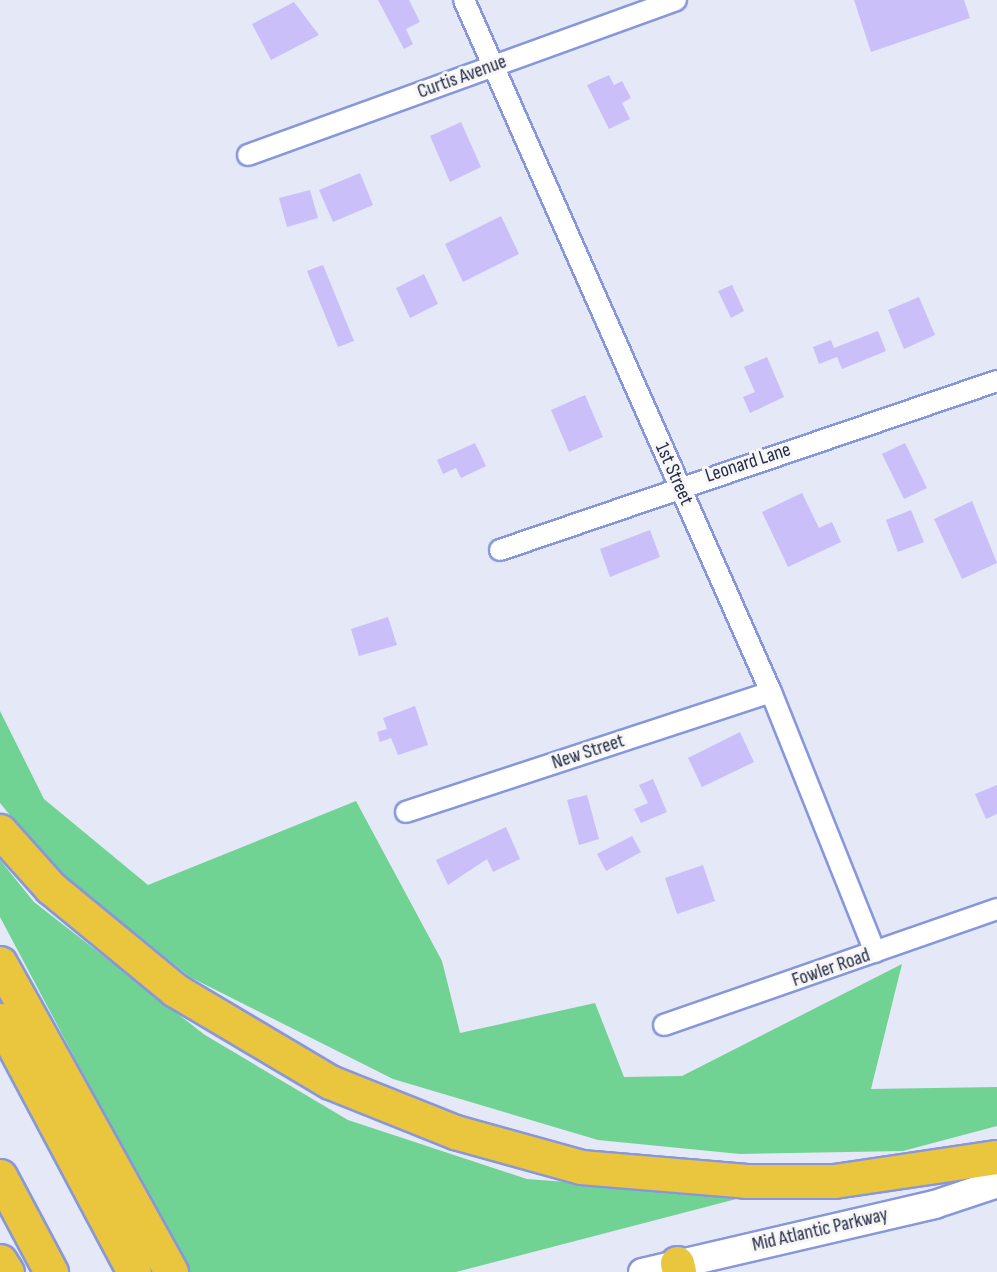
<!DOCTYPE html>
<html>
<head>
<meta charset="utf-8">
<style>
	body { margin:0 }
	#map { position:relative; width:997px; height:1272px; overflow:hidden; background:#e4e8f7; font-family:"Sofia Sans Condensed",sans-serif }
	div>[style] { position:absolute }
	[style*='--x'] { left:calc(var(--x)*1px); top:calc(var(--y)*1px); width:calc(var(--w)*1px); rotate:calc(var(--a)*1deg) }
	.green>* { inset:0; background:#70d394 }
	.building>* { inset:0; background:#cbbffa }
	.roads { filter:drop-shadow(2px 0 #8897db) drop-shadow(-2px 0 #8897db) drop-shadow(0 2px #8897db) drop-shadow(0 -2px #8897db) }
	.street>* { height:20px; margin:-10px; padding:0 10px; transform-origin:10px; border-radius:10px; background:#fff }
	.secondary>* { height:27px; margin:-13.5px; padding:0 13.5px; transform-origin:13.5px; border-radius:13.5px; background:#fff }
	.highway>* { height:33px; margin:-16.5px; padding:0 16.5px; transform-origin:16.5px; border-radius:16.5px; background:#e9c63e }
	span { translate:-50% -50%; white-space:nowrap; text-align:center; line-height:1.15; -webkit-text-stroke:6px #f6f6f6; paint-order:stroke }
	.street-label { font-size:20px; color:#252b47 }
</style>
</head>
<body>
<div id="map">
	<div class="green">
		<div style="clip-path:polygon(0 711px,44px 799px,148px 885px,356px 801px,442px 961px,460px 1033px,595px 1003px,624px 1077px,682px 1076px,902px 964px,871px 1089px,997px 1087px,997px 1126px,903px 1151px,740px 1154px,598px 1140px,393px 1079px,190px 977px,55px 870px,0 803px)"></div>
		<div style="clip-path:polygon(0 860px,34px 902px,205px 1035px,348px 1120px,527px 1179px,748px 1196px,456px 1272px,188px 1272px,0 917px)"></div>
	</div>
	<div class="building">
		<div style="clip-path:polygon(378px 0,409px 0,420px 22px,406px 29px,413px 44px,404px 49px)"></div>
		<div style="clip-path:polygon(854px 0,964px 0,970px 18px,871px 52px)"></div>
		<div style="clip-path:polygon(294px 2px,319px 35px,271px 60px,252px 24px)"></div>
		<div style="clip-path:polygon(609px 75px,614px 85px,622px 81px,631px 98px,622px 103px,630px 119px,609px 129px,587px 85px)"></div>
		<div style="clip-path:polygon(461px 122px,481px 167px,450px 182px,430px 136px)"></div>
		<div style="clip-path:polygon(360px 173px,373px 205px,333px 222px,319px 190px)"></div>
		<div style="clip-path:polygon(310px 190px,318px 218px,287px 227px,279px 198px)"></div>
		<div style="clip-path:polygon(501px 216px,519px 254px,463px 282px,445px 244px)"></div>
		<div style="clip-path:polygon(323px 265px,354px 341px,338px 347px,307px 271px)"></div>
		<div style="clip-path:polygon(424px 274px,438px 304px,410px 318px,396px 288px)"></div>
		<div style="clip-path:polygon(732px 285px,744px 311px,731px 318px,718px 291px)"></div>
		<div style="clip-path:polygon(919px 297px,935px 335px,904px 349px,888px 310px)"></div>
		<div style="clip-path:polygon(878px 331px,886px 351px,842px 369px,837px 357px,819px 364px,813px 347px,831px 340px,834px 348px)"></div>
		<div style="clip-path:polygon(767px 357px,784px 397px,750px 413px,743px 397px,755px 392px,744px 367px)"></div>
		<div style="clip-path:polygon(585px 395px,603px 437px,569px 452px,551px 410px)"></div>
		<div style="clip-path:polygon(475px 443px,486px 466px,461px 478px,456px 468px,443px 474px,437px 460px)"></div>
		<div style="clip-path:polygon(905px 443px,927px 488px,904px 499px,882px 454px)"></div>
		<div style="clip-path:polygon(802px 493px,819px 528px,832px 522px,841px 542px,788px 567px,762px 512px)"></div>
		<div style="clip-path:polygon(972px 501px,997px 563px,962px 579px,934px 519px)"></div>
		<div style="clip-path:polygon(911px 510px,924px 542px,898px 552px,886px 520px)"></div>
		<div style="clip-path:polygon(650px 530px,660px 557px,610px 577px,600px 549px)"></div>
		<div style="clip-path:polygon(388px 617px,397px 645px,359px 656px,351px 629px)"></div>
		<div style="clip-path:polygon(415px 706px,428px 745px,398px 755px,391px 738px,380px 742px,377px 732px,387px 729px,383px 718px)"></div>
		<div style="clip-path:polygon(740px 732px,754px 762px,702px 787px,688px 758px)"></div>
		<div style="clip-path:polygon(653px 779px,667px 812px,641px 823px,634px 809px,648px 803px,639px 785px)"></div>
		<div style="clip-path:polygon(997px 785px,997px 814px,986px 819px,975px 794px)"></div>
		<div style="clip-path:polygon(587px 795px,599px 839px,579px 845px,567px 800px)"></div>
		<div style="clip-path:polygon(506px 827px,520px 859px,493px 872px,487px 859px,448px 885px,436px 860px)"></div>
		<div style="clip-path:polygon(632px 836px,641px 852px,606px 871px,597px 854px)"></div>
		<div style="clip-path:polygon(703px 865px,715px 901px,677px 914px,665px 878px)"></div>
	</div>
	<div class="roads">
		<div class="street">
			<div style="--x:464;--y:0;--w:757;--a:66.08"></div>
			<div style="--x:771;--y:692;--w:280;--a:68.2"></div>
			<div style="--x:248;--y:155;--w:455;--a:-19.9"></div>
			<div style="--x:500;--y:550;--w:525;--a:-18.78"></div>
			<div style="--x:406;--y:812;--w:384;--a:-18.2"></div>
			<div style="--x:664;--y:1025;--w:353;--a:-19.2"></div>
		</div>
		<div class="secondary">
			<div style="--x:642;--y:1272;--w:300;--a:-13.1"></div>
			<div style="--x:934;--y:1204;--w:66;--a:-18.4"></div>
		</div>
		<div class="highway">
			<div style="--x:0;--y:831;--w:76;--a:48.2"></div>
			<div style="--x:51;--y:888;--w:161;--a:39.4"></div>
			<div style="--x:175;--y:990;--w:180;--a:30.7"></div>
			<div style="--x:330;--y:1082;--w:135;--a:21.8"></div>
			<div style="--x:455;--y:1132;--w:131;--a:15.5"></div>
			<div style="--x:581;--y:1167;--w:166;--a:4.8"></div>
			<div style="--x:746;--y:1181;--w:88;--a:0"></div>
			<div style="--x:834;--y:1181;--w:165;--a:-8.4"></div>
			<div style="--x:0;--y:963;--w:353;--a:61"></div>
			<div style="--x:0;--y:1020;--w:285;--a:62"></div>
			<div style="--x:0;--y:1176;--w:109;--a:62"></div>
			<div style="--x:0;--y:1261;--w:13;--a:58"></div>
			<div style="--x:677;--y:1263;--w:9;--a:77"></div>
		</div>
	</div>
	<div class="street-label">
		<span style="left:462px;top:77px;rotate:-20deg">Curtis Avenue</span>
		<span style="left:748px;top:463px;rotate:-18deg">Leonard Lane</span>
		<span style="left:674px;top:474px;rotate:66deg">1st Street</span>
		<span style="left:588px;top:752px;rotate:-18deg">New Street</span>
		<span style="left:831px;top:968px;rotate:-19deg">Fowler Road</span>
		<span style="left:820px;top:1230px;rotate:-13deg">Mid Atlantic Parkway</span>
	</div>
</div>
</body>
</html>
